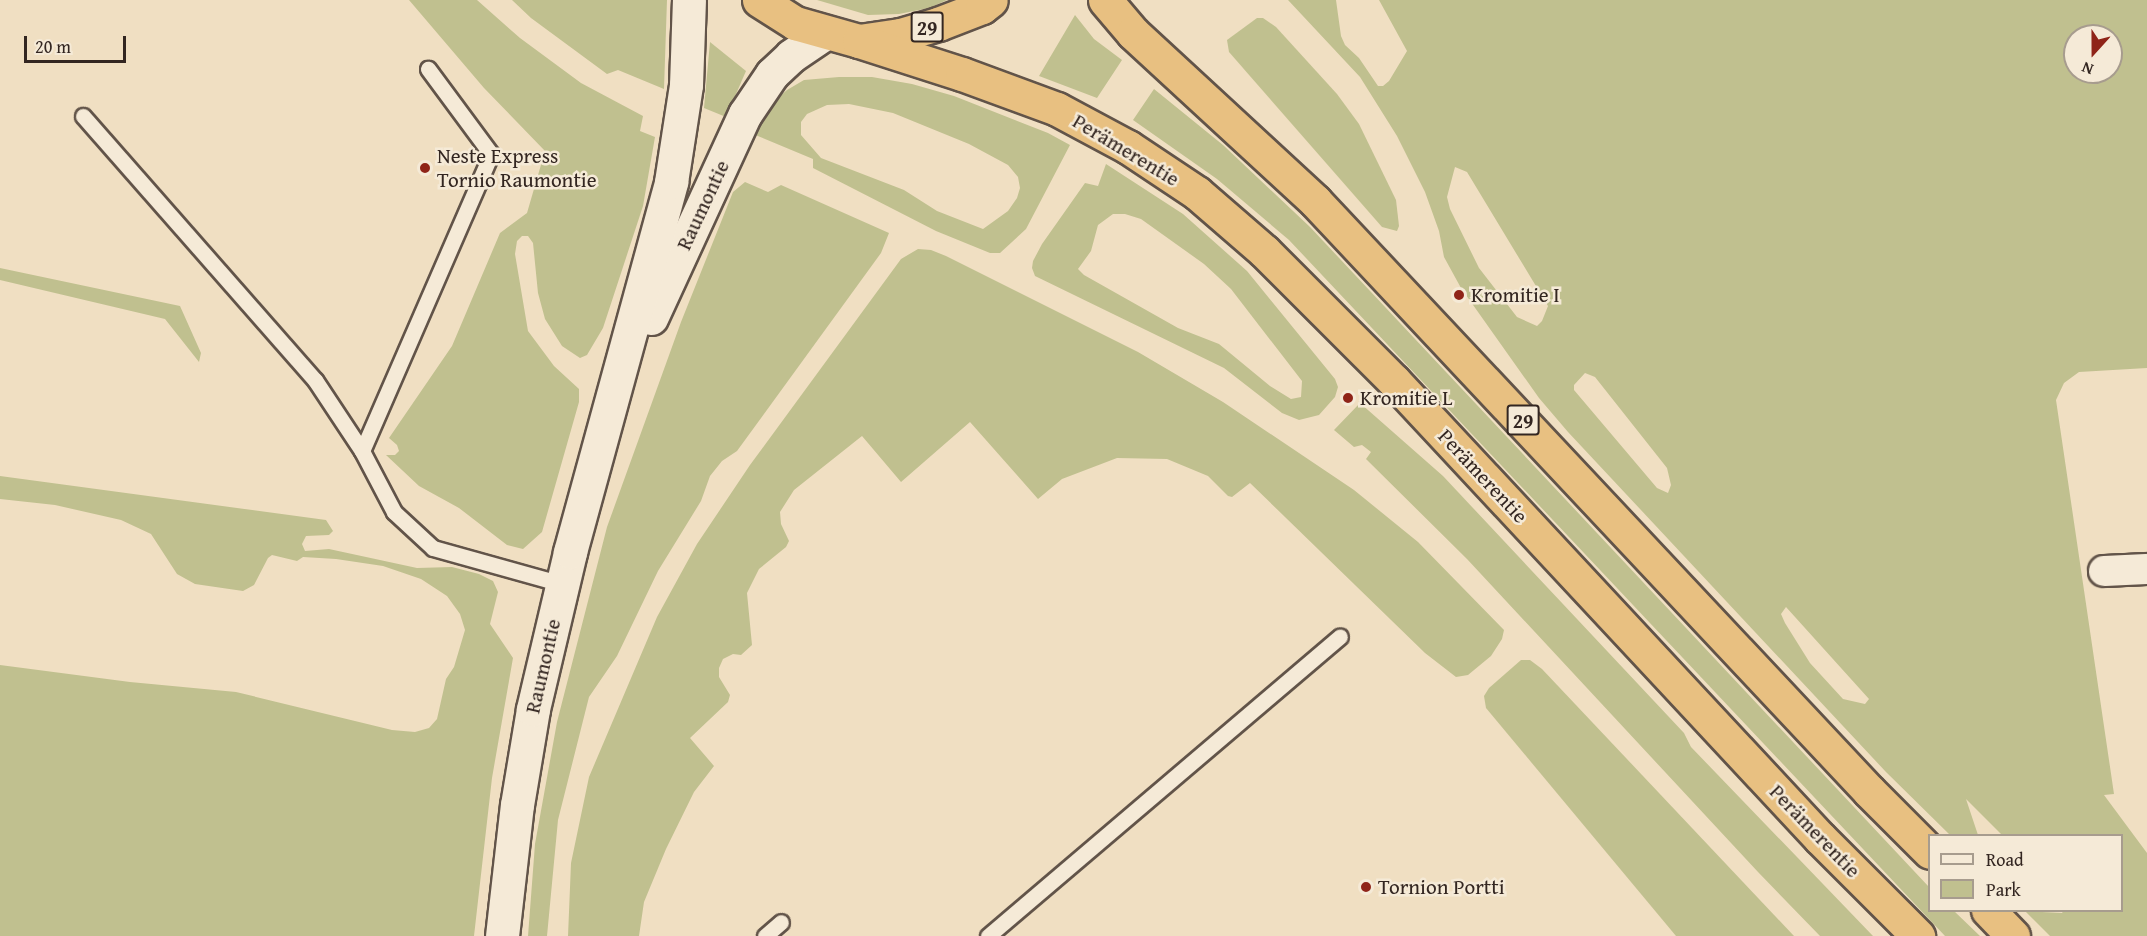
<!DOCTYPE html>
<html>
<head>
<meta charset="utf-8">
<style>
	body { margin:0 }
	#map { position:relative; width:2147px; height:936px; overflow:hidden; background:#f0dfc2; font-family:"Gentium Book Plus",serif }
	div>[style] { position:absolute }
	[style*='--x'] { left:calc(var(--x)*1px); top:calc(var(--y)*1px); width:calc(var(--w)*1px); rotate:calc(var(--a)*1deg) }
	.green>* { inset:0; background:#c0c08f }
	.roads { filter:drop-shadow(2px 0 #625449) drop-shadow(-2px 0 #625449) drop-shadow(0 2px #625449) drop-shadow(0 -2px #625449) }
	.lane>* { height:15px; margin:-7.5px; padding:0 7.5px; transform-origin:7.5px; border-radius:7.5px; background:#f5ead7 }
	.street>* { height:30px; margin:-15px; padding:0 15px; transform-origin:15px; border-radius:15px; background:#f5ead7 }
	.secondary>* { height:33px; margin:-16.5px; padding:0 16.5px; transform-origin:16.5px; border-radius:16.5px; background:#f5ead7 }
	.highway>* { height:33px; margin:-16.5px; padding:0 16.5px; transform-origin:16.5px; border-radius:16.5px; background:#e8c081 }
	.dots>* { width:16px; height:16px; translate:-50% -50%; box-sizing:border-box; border:3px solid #f5ead7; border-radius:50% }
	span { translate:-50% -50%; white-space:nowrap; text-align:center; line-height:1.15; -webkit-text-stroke:5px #f5ead7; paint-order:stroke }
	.shield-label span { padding:2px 4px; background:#f5ead7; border:2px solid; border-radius:4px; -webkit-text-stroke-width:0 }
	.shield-label { font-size:20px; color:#332621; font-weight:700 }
	.street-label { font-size:21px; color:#332621 }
	.poi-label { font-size:21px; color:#332621 }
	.left { translate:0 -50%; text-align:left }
	.legend { position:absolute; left:1928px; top:834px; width:195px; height:78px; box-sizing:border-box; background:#f5ead7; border:2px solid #a79c8e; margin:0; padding:8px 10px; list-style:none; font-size:18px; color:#332621 }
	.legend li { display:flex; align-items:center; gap:12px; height:30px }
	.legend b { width:30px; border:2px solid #a79c8e }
	.north { position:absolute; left:2063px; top:24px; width:60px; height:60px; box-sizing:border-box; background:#f5ead7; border:2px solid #a79c8e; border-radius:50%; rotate:201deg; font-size:16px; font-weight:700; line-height:24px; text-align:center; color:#332621 }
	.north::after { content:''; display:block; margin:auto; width:21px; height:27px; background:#8f2418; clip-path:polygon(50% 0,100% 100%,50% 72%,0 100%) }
	.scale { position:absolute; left:24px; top:36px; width:102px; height:27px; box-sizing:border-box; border:3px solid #332621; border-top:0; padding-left:8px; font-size:18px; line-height:21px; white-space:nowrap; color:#332621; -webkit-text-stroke:4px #f5ead7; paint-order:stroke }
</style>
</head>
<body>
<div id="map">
	<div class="green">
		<div style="clip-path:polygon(409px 0,477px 0,520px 38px,581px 83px,643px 116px,640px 131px,655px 137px,643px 206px,603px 328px,587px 355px,580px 358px,562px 346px,545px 319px,538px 293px,533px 243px,528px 236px,522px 236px,517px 241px,515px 254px,528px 331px,554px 366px,579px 389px,579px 402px,542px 532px,523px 549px,507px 545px,459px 508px,419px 486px,386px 455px,395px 455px,399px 451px,397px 445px,389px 438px,452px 346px,500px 233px,527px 213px,545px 151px,484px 88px)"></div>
		<div style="clip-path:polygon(512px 0,667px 0,664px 89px,618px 70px,607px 74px,531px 18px)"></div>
		<div style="clip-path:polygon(817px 0,947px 0,929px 8px,899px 14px,868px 15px)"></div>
		<div style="clip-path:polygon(evenodd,1288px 0,1336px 0,1341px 36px,1345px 45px,1359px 58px,1378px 86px,1383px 86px,1389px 81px,1407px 51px,1379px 0,2147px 0,2147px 368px,2079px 372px,2064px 383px,2056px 400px,2114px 794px,2104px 795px,2147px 853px,2147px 936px,2050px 936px,2025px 911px,2062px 913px,2064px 910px,2122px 910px,2122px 836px,2002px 835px,1966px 799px,1978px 835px,1950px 835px,1886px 772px,1568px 432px,1539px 398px,1461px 288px,1444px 257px,1439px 231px,1425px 192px,1397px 136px,1360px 77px,1288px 0,2075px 36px,2111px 36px,2111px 72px,2075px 72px,2075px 36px,1288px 0,1455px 167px,1467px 172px,1548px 306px,1542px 321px,1537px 326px,1517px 317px,1479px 268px,1450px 209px,1447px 197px,1455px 167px,1288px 0,1585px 373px,1595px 377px,1667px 468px,1671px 485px,1668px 493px,1657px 488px,1574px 390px,1574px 385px,1585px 373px,1288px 0,1786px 607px,1869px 699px,1865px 704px,1843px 699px,1810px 663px,1785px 623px,1781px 614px,1786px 607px)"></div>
		<div style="clip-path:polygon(1075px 15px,1094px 39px,1122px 60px,1097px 98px,1039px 76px)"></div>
		<div style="clip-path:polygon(1257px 18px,1263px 18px,1276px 27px,1337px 94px,1359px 124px,1396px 200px,1399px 226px,1397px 231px,1382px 227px,1229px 52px,1227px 40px)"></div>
		<div style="clip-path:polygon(710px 42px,746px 71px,726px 117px,704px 108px)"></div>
		<div style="clip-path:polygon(evenodd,839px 77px,872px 77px,912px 84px,954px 96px,1048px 133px,1070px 145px,1026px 229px,1000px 253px,990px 253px,936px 231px,813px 168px,813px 159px,753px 134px,770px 105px,787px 90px,804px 80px,839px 77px,849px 104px,893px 113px,969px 144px,1008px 165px,1018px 177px,1020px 188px,1017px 198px,1008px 211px,983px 229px,937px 211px,904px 190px,821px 158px,801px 135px,801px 122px,807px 114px,827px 105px,849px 104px)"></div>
		<div style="clip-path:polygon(1154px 89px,1223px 145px,1310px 227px,1929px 887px,1930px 910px,1954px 911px,1980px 936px,1945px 936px,1289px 240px,1217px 179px,1133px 120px)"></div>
		<div style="clip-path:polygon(evenodd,1106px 164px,1183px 214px,1247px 271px,1335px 379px,1338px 387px,1335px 397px,1319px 415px,1299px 420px,1282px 413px,1224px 368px,1035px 276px,1032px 268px,1033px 261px,1042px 244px,1085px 183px,1098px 186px,1106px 164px,1113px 214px,1125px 214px,1141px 219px,1204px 264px,1231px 289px,1302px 381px,1301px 397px,1291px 399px,1270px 386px,1219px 344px,1178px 328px,1084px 275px,1078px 269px,1091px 251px,1098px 225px,1113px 214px)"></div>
		<div style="clip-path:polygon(745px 182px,768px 192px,781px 185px,889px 233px,881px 253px,737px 451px,722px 461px,710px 476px,701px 501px,658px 571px,617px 656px,589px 697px,558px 820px,547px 936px,528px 936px,535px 844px,557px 722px,607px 527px,681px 322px,733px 192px)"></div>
		<div style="clip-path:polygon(918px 249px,931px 250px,946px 256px,1138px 352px,1223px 402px,1354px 490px,1418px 542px,1504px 630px,1502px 639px,1491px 656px,1468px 675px,1456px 677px,1425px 653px,1250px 483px,1232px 497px,1228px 496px,1208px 476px,1167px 459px,1117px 458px,1062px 479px,1038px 499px,970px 422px,901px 482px,862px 436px,794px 490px,780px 512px,781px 524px,789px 541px,786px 547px,759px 569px,747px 593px,752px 645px,741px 655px,733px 654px,723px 659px,719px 668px,719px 677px,730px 695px,728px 702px,690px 738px,714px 766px,694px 792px,666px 849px,644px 902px,639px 936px,568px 936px,571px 863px,589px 777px,657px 617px,697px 544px,750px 465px,901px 259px)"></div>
		<div style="clip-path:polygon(0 268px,180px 306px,201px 353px,199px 362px,165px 319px,0 280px)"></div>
		<div style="clip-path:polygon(1360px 403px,1443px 476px,1684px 733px,1691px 747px,1873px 936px,1820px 936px,1758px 872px,1467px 559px,1366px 459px,1371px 452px,1362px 445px,1354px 447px,1334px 430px)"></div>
		<div style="clip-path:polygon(0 476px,326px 520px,333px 531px,329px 535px,306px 536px,302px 544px,305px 551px,329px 549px,417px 568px,452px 567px,479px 574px,493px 581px,498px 592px,490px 624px,513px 658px,492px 778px,474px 936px,0 936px,0 665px,130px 682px,236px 692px,392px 730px,415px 732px,429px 728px,437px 719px,446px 679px,454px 667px,465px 630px,460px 614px,447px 596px,421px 579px,383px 566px,336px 559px,303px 557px,297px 561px,272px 555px,268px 558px,254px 585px,243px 591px,195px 584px,177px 574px,151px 534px,121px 520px,55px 505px,0 499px)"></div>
		<div style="clip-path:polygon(1521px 660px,1530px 660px,1542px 669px,1794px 936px,1676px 936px,1486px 708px,1484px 696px,1489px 688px)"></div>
	</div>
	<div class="roads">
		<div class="lane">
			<div style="--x:83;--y:116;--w:351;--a:48.7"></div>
			<div style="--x:315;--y:380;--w:85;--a:56.5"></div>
			<div style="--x:362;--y:451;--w:69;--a:62.3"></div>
			<div style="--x:394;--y:512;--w:53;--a:42.7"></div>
			<div style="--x:433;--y:548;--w:134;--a:15.6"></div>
			<div style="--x:362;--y:451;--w:324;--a:-66.5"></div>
			<div style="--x:491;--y:154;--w:106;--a:-126.5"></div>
			<div style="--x:765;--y:936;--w:21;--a:-41"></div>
			<div style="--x:988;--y:936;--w:462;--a:-40.4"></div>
		</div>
		<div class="street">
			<div style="--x:2104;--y:571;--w:43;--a:-2.7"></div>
		</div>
		<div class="secondary">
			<div style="--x:651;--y:318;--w:225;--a:-65.3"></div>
			<div style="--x:745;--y:114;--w:48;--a:-56"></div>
			<div style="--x:772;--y:74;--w:26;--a:-43"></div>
			<div style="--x:791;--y:56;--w:41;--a:-34.1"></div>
			<div style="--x:502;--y:936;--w:132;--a:-83.5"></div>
			<div style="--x:517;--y:805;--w:97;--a:-80.5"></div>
			<div style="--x:533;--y:709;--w:161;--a:-76.7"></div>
			<div style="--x:570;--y:552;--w:384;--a:-74.7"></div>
			<div style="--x:671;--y:182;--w:98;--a:-81.2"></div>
			<div style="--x:686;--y:85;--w:85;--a:-88"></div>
		</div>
		<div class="highway">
			<div style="--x:759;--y:0;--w:43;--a:32.6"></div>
			<div style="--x:795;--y:23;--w:66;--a:15.7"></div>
			<div style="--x:859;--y:41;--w:41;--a:-8.3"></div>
			<div style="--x:900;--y:35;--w:40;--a:-16"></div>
			<div style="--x:938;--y:24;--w:47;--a:-21.1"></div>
			<div style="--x:982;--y:7;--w:11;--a:-38"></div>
			<div style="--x:1105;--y:0;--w:43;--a:49.7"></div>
			<div style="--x:1133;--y:33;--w:248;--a:42.7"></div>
			<div style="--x:1315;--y:201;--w:809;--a:46.8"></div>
			<div style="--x:1869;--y:791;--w:86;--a:45"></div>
			<div style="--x:859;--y:41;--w:108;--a:17.8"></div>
			<div style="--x:962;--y:74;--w:101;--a:20.2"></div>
			<div style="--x:1057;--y:109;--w:81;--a:28.2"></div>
			<div style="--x:1128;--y:147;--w:83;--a:33.7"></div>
			<div style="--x:1197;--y:193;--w:89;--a:40.9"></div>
			<div style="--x:1264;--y:251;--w:184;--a:45"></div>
			<div style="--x:1394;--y:381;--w:625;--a:47.01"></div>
			<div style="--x:1820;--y:838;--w:139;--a:45"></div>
			<div style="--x:1988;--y:910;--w:36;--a:46"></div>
		</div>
	</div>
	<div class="dots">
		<div style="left:425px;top:168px;background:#8f2418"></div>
		<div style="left:1459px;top:295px;background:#8f2418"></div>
		<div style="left:1348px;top:398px;background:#8f2418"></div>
		<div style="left:1366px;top:887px;background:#8f2418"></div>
	</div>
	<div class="shield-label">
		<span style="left:927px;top:27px">29</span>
		<span style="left:1523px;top:420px">29</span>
	</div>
	<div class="street-label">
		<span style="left:1126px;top:150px;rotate:31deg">Perämerentie</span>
		<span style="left:703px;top:205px;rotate:-65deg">Raumontie</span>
		<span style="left:1483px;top:476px;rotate:47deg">Perämerentie</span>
		<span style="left:543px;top:666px;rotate:-77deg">Raumontie</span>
		<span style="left:1815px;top:831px;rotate:46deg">Perämerentie</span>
	</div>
	<div class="poi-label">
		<span class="left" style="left:437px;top:168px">Neste Express<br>Tornio Raumontie</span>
		<span class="left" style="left:1471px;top:295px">Kromitie I</span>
		<span class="left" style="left:1360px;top:398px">Kromitie L</span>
		<span class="left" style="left:1378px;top:887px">Tornion Portti</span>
	</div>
	<ul class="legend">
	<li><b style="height:8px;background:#f5ead7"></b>Road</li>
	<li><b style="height:16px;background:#c0c08f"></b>Park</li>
	</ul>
	<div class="north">N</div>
	<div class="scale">20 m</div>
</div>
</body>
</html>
